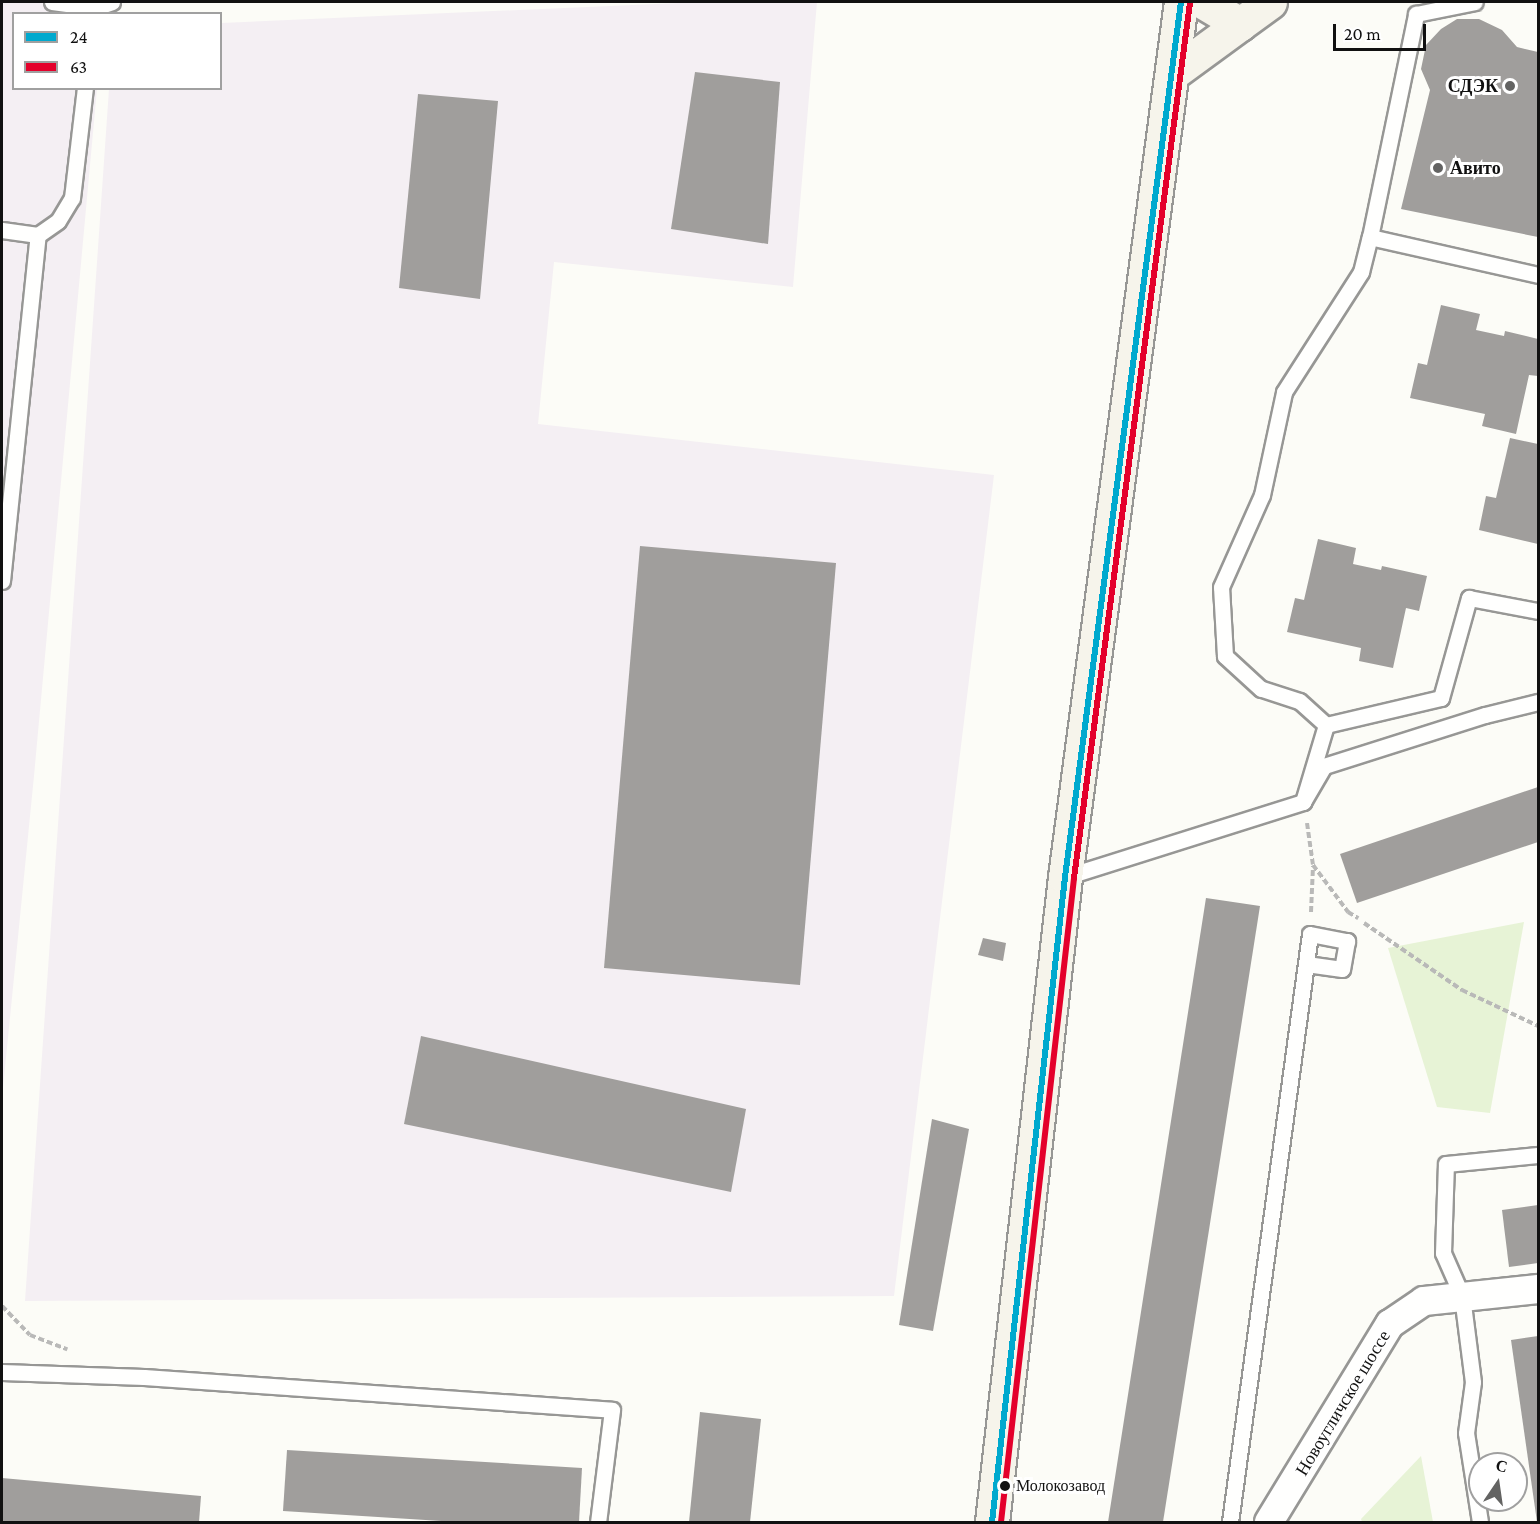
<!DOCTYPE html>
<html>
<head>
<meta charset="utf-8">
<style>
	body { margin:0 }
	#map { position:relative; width:1540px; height:1524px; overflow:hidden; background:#fcfcf7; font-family:"Crimson Pro",serif }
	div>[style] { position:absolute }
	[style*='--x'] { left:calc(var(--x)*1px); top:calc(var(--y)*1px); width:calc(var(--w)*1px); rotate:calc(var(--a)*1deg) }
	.industrial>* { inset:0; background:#f4eff3 }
	.green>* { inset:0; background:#e7f3d6 }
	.building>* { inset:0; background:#a09e9c }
	.path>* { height:4px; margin-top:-2px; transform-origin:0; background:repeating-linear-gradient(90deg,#b9b9b8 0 6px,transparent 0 9px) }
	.roads { filter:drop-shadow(2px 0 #979795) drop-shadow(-2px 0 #979795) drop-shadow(0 2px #979795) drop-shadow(0 -2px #979795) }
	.lane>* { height:15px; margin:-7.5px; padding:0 7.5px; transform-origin:7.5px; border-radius:7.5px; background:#fffffe }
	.street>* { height:28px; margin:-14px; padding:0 14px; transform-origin:14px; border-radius:14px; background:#fffffe }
	.secondary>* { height:33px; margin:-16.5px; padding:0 16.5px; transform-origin:16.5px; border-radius:16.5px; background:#f6f4eb }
	.bus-1>* { height:6px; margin:-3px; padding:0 3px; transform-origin:3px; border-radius:3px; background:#00a9ce }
	.bus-2>* { height:6px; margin:-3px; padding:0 3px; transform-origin:3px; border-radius:3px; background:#e4002b }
	.dots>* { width:16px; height:16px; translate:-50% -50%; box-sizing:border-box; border:3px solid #fff; border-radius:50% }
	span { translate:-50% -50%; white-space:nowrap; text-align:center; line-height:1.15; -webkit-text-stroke:6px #fff; paint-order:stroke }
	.bus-label { font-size:16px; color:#111 }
	.left { translate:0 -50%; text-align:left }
	.poi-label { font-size:18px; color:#111; font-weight:700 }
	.right { translate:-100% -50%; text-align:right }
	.street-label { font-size:18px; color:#111 }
	.frame { position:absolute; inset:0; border:3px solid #111; pointer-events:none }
	.legend { position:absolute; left:12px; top:12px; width:210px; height:78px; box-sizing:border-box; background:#fff; border:2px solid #a0a0a0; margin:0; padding:8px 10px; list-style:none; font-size:18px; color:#111 }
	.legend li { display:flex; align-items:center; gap:12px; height:30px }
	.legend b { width:30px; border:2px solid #a0a0a0 }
	.north { position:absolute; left:1468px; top:1452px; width:60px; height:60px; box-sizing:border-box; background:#fff; border:2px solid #a0a0a0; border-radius:50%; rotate:13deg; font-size:16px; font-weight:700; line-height:24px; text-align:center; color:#111 }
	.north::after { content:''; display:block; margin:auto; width:21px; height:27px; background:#636362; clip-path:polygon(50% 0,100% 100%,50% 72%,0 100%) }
	.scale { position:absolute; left:1333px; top:24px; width:93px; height:27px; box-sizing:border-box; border:3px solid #111; border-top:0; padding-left:8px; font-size:18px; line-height:21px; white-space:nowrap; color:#111; -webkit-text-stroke:4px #fff; paint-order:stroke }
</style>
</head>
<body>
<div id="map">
	<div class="industrial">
		<div style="clip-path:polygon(2px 2px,105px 2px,104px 13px,14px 14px,14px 88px,97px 89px,34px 776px,3px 1088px,2px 1124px)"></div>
		<div style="clip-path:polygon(701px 2px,817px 2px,793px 287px,554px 262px,538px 424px,994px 475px,894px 1296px,25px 1301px,109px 89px,220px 88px,221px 23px)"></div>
	</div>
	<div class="green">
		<div style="clip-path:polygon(1524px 922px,1490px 1113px,1437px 1107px,1388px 948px)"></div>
		<div style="clip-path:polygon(1421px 1456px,1433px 1522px,1362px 1522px,1361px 1519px)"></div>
	</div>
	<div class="building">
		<div style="clip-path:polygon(1457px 19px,1479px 19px,1502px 30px,1517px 47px,1538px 52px,1538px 237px,1401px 209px,1430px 90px,1421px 69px,1426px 45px,1441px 29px)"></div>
		<div style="clip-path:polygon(695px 72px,780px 82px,768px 244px,671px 229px)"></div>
		<div style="clip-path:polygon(418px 94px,498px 101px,480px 299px,399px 288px)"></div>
		<div style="clip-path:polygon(1441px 305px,1480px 314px,1476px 330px,1504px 336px,1505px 331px,1538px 339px,1538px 376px,1529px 375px,1516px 434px,1482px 426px,1485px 414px,1410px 398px,1418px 363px,1427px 365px)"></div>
		<div style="clip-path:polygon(1510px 438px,1538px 444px,1538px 544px,1479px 530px,1486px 496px,1496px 498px)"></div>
		<div style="clip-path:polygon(1318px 539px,1356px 548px,1353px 564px,1381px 570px,1382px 566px,1427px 576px,1419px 611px,1406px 608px,1393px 668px,1359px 661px,1361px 648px,1287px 632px,1295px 598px,1304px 600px)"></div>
		<div style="clip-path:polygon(640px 546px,836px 563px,800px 985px,604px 968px)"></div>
		<div style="clip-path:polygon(1538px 787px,1538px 842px,1357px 903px,1340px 854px)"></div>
		<div style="clip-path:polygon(1206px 898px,1260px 906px,1163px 1522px,1108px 1522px)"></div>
		<div style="clip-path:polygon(983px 938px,1006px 943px,1003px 961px,978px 955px)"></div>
		<div style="clip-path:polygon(421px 1036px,746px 1109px,731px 1192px,404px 1124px)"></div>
		<div style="clip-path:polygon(932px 1119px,969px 1129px,933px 1331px,899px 1325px)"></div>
		<div style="clip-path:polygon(1538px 1205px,1538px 1263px,1509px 1267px,1502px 1210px)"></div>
		<div style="clip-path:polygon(1538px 1336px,1538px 1522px,1537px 1522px,1511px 1340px)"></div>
		<div style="clip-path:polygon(700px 1412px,761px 1419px,750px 1522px,689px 1522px)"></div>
		<div style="clip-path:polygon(287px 1450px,582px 1468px,579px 1522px,457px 1522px,283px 1511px)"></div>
		<div style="clip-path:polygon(2px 1478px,201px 1496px,199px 1522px,2px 1522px)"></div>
	</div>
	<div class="path">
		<div style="--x:1307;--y:823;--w:42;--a:81.9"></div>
		<div style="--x:1313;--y:865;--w:59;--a:53.3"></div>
		<div style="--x:1348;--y:912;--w:12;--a:31"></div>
		<div style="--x:1311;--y:912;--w:46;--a:-87.5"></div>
		<div style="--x:1364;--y:923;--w:119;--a:34.4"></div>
		<div style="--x:1462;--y:990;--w:84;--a:25.3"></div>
		<div style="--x:2;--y:1306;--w:40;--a:46"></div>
		<div style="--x:30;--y:1335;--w:40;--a:21"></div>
	</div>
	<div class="roads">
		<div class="lane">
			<div style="--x:52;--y:2;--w:43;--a:7.9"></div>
			<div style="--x:95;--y:8;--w:18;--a:-19"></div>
			<div style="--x:2;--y:230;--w:36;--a:8"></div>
			<div style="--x:1370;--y:237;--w:228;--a:-78.3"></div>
			<div style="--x:1416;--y:14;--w:60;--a:-11.5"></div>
			<div style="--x:2;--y:581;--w:348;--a:-84.1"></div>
			<div style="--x:38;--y:235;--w:24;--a:-35"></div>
			<div style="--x:58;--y:221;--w:27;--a:-59"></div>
			<div style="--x:72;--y:198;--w:111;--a:-83.3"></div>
			<div style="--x:1326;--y:725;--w:118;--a:-13.2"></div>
			<div style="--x:1441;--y:698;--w:104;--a:-74.4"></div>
			<div style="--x:1469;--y:598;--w:70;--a:10.7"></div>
			<div style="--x:1303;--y:802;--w:80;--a:-73.4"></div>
			<div style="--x:1326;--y:725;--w:36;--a:-138"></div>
			<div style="--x:1299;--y:701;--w:40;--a:-162"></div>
			<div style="--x:1261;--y:689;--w:49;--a:-137.5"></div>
			<div style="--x:1225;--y:656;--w:69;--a:-93.3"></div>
			<div style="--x:1221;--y:587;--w:101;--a:-66"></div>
			<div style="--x:1262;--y:495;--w:105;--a:-77.9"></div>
			<div style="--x:1284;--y:392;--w:143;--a:-57.3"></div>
			<div style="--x:1361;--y:272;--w:36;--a:-76"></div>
			<div style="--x:1370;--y:237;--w:172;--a:12.7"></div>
			<div style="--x:1065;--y:877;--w:250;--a:-17.5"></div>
			<div style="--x:1303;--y:802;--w:42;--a:-59.7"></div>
			<div style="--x:1324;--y:766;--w:169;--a:-17.6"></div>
			<div style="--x:1485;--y:715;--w:55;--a:-13.8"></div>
			<div style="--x:2;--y:1372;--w:142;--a:2"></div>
			<div style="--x:144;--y:1377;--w:469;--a:4"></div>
			<div style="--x:612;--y:1410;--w:113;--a:97.1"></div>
			<div style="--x:1230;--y:1522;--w:593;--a:-82.25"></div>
			<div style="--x:1310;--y:934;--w:38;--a:11"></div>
			<div style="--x:1347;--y:941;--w:28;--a:100"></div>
			<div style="--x:1342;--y:969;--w:36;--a:-172"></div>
			<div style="--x:1480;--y:1522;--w:90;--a:-98.9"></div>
			<div style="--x:1466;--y:1433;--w:51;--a:-82.2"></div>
			<div style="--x:1473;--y:1382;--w:87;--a:-97.3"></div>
			<div style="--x:1462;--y:1296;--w:47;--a:-113.8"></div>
			<div style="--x:1443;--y:1253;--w:89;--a:-88.1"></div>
			<div style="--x:1446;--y:1164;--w:92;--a:-5.6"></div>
		</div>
		<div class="street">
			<div style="--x:1269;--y:1522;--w:232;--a:-58.6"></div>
			<div style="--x:1390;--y:1324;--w:41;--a:-34.1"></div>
			<div style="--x:1424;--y:1301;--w:115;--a:-6"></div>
		</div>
		<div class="secondary">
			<div style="--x:1203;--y:2;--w:43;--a:30.7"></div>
			<div style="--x:1240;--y:24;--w:37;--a:-36"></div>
			<div style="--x:1173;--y:73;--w:83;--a:-36.2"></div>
			<div style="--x:992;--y:1522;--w:649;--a:-83.54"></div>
			<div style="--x:1065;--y:877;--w:883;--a:-82.45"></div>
		</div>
	</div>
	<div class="bus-1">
		<div style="--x:992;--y:1522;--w:649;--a:-83.54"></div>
		<div style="--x:1065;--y:877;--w:883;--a:-82.45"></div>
	</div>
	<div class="bus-2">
		<div style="--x:1001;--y:1522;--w:648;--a:-83.53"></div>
		<div style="--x:1074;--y:878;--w:883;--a:-82.45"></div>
	</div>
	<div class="dots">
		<div style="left:1510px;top:86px;background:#636362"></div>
		<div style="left:1438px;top:168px;background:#636362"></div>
		<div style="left:1005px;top:1486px;background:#111"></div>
	</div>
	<div class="bus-label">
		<span class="left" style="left:1016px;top:1486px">Молокозавод</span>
	</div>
	<div class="poi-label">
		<span class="right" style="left:1498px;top:86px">СДЭК</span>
		<span class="left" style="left:1450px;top:168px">Авито</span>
	</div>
	<div class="street-label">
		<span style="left:1343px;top:1403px;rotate:-59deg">Новоугличское шоссе</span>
	</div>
	<div class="frame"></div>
	<ul class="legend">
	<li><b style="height:8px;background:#00a9ce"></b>24</li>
	<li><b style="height:8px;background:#e4002b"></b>63</li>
	</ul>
	<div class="north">С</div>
	<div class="scale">20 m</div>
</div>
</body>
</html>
